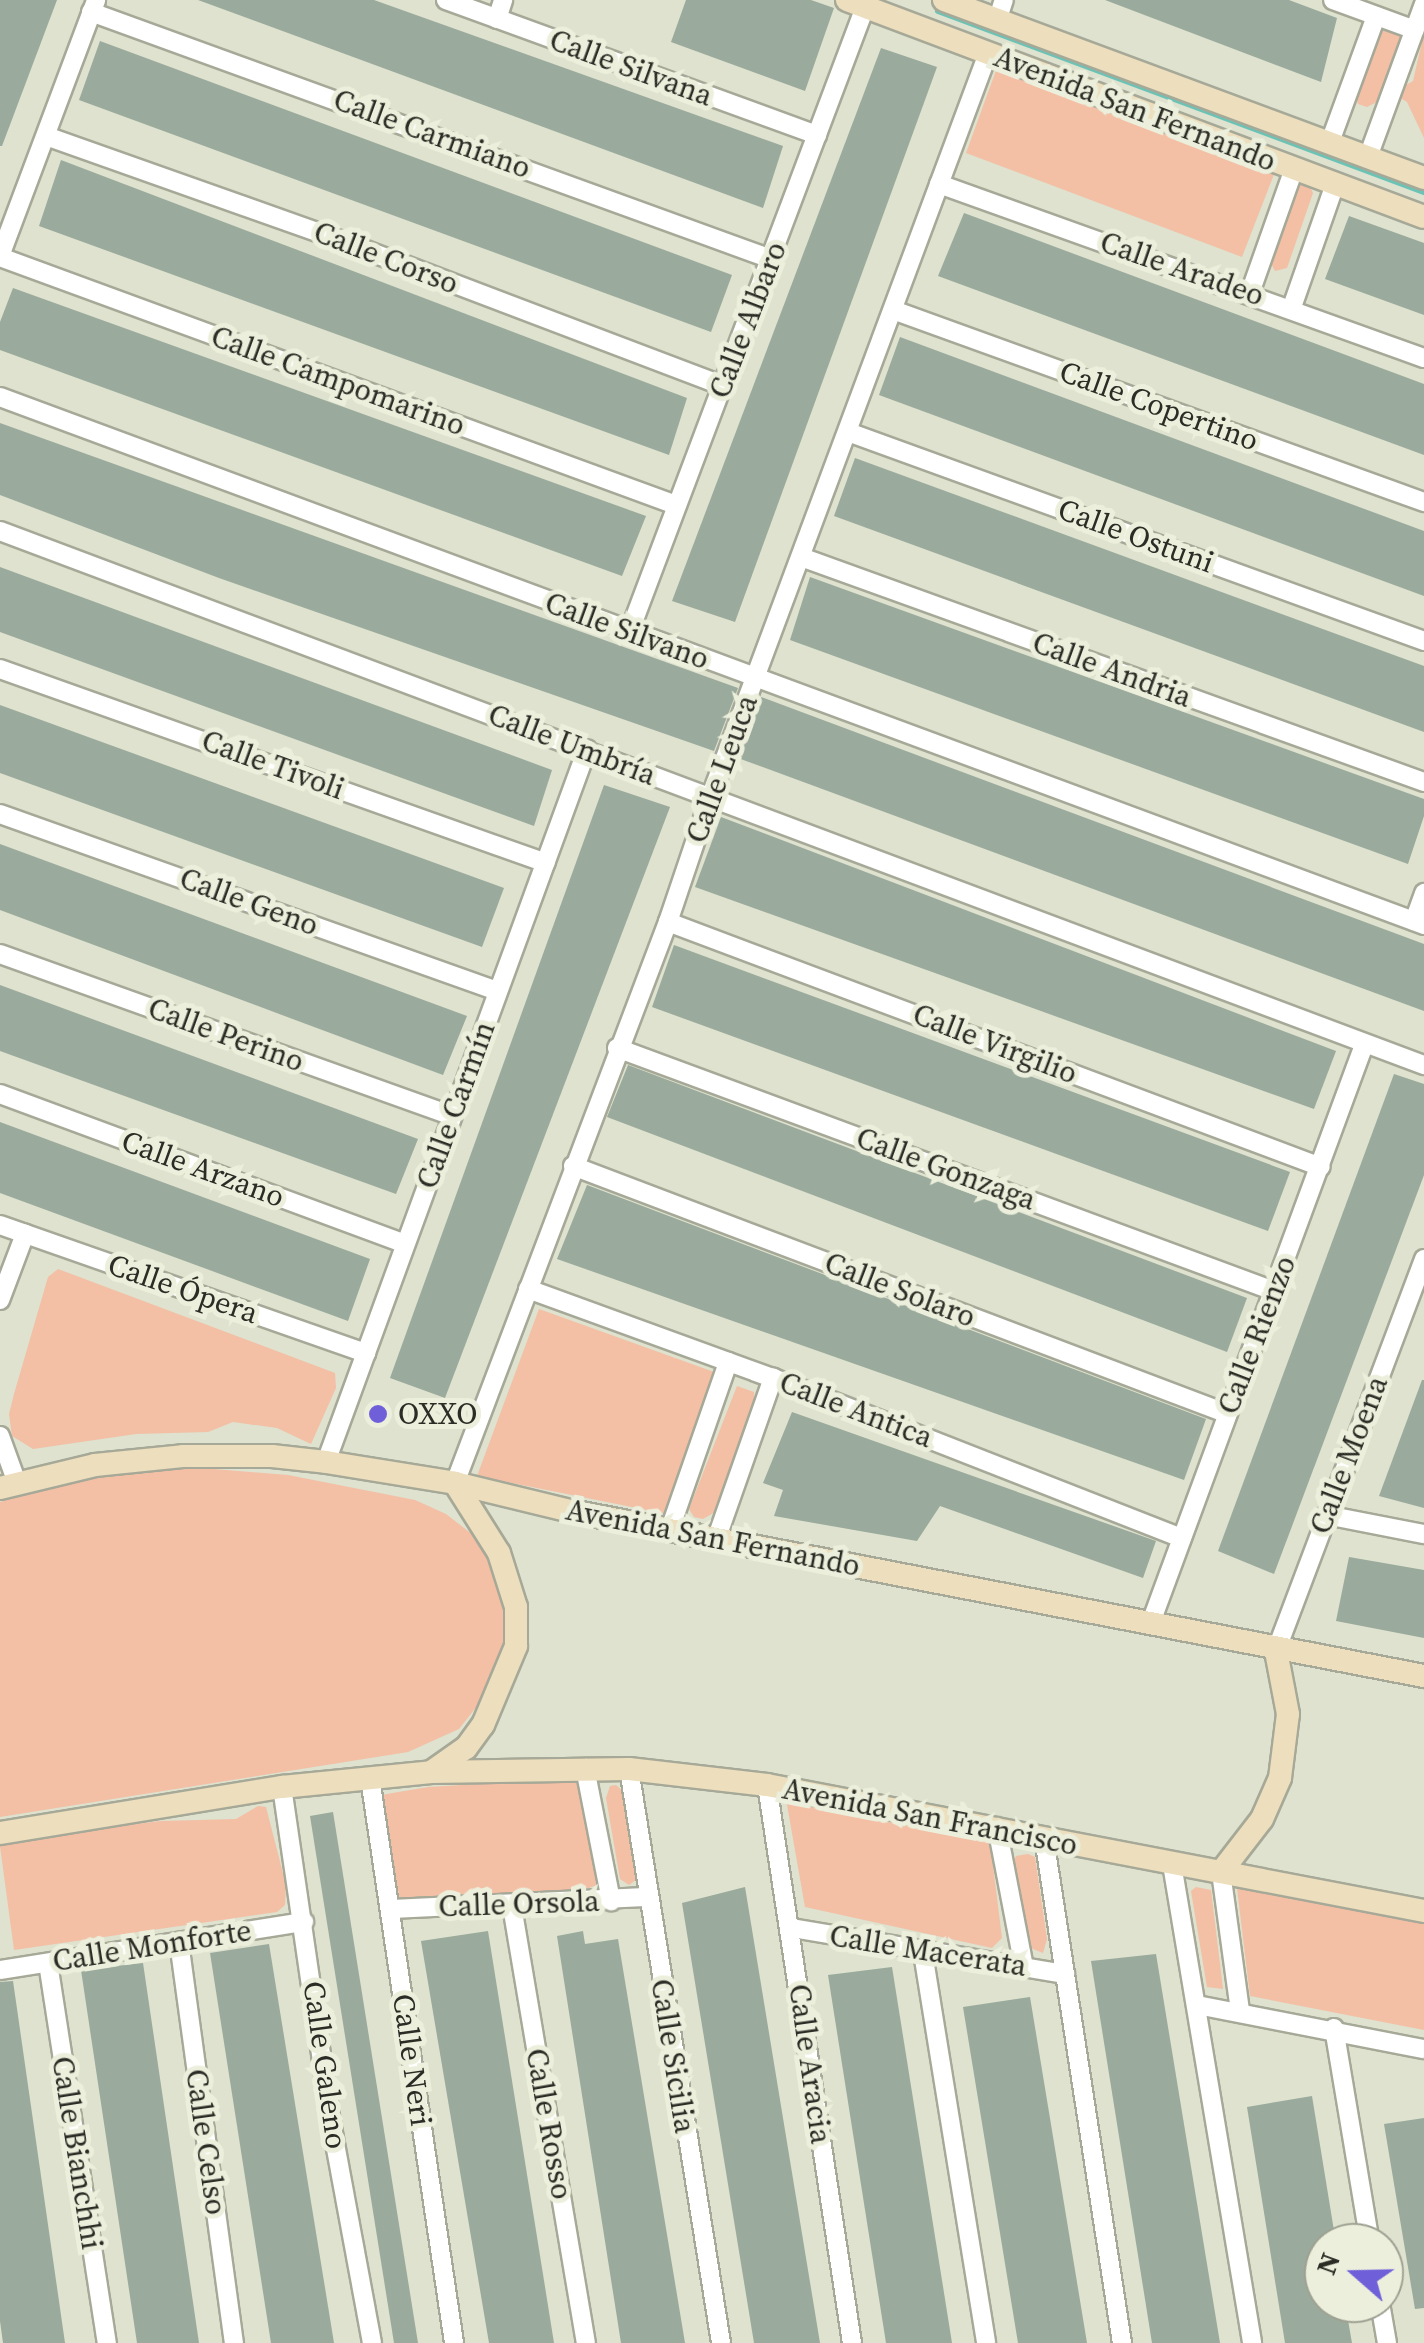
<!DOCTYPE html>
<html>
<head>
<meta charset="utf-8">
<style>
	body { margin:0 }
	#map { position:relative; width:1424px; height:2343px; overflow:hidden; background:#dee2ce; font-family:"Source Serif 4",serif }
	div>[style] { position:absolute }
	[style*='--x'] { left:calc(var(--x)*1px); top:calc(var(--y)*1px); width:calc(var(--w)*1px); rotate:calc(var(--a)*1deg) }
	.green>* { inset:0; background:#f3bfa5 }
	.stream>* { height:6px; margin:-3px; padding:0 3px; transform-origin:3px; border-radius:3px; background:#6bc3b6 }
	.building>* { inset:0; background:#9aaa9c }
	.roads { filter:drop-shadow(2px 0 #a6a997) drop-shadow(-2px 0 #a6a997) drop-shadow(0 2px #a6a997) drop-shadow(0 -2px #a6a997) }
	.street>* { height:18px; margin:-9px; padding:0 9px; transform-origin:9px; border-radius:9px; background:#fff }
	.secondary>* { height:22px; margin:-11px; padding:0 11px; transform-origin:11px; border-radius:11px; background:#eddebd }
	.dots>* { width:28px; height:28px; translate:-50% -50%; box-sizing:border-box; border:5px solid #ebefdb; border-radius:50% }
	span { translate:-50% -50%; white-space:nowrap; text-align:center; line-height:1.15; -webkit-text-stroke:10px #ebefdb; paint-order:stroke }
	.street-label { font-size:30px; color:#2b2c25 }
	.poi-label { font-size:30px; color:#2b2c25 }
	.left { translate:0 -50%; text-align:left }
	.north { position:absolute; left:1304px; top:2223px; width:100px; height:100px; box-sizing:border-box; background:#ebefdb; border:2px solid #9ea192; border-radius:50%; rotate:290deg; font-size:28px; font-weight:700; line-height:40px; text-align:center; color:#2b2c25 }
	.north::after { content:''; display:block; margin:auto; width:35px; height:45px; background:#6f60da; clip-path:polygon(50% 0,100% 100%,50% 72%,0 100%) }
</style>
</head>
<body>
<div id="map">
	<div class="green">
		<div style="clip-path:polygon(1384px 23px,1403px 33px,1377px 102px,1367px 107px,1358px 104px,1356px 96px)"></div>
		<div style="clip-path:polygon(1424px 33px,1424px 138px,1407px 102px,1392px 93px,1413px 81px)"></div>
		<div style="clip-path:polygon(998px 65px,1278px 164px,1242px 257px,966px 153px)"></div>
		<div style="clip-path:polygon(1308px 183px,1313px 193px,1287px 268px,1275px 271px,1270px 262px,1298px 184px)"></div>
		<div style="clip-path:polygon(58px 1269px,335px 1373px,336px 1388px,311px 1444px,277px 1428px,233px 1422px,208px 1432px,136px 1434px,33px 1449px,12px 1436px,9px 1414px,14px 1394px,48px 1277px)"></div>
		<div style="clip-path:polygon(539px 1309px,714px 1372px,667px 1514px,477px 1476px)"></div>
		<div style="clip-path:polygon(737px 1386px,754px 1392px,754px 1406px,715px 1512px,703px 1519px,694px 1517px,689px 1509px)"></div>
		<div style="clip-path:polygon(190px 1467px,288px 1475px,415px 1500px,446px 1514px,477px 1538px,504px 1597px,506px 1650px,492px 1687px,459px 1729px,408px 1752px,0 1817px,0 1502px,68px 1481px)"></div>
		<div style="clip-path:polygon(569px 1779px,580px 1784px,597px 1885px,578px 1892px,400px 1901px,381px 1795px,428px 1787px)"></div>
		<div style="clip-path:polygon(616px 1785px,625px 1793px,636px 1868px,636px 1880px,629px 1885px,620px 1879px,606px 1798px,610px 1786px)"></div>
		<div style="clip-path:polygon(786px 1799px,985px 1836px,990px 1842px,1002px 1938px,992px 1948px,805px 1907px)"></div>
		<div style="clip-path:polygon(258px 1806px,266px 1807px,286px 1885px,285px 1905px,277px 1912px,14px 1950px,0 1846px,34px 1836px,161px 1821px,236px 1819px)"></div>
		<div style="clip-path:polygon(1028px 1854px,1035px 1857px,1047px 1939px,1043px 1953px,1028px 1947px,1014px 1861px,1016px 1856px)"></div>
		<div style="clip-path:polygon(1196px 1887px,1211px 1890px,1223px 1989px,1207px 1987px,1191px 1891px)"></div>
		<div style="clip-path:polygon(1237px 1888px,1424px 1920px,1424px 2030px,1250px 1996px)"></div>
	</div>
	<div class="stream">
		<div style="--x:938;--y:11;--w:519;--a:20.43"></div>
	</div>
	<div class="building">
		<div style="clip-path:polygon(0 0,57px 0,2px 146px,0 146px)"></div>
		<div style="clip-path:polygon(198px 0,374px 0,783px 146px,763px 208px)"></div>
		<div style="clip-path:polygon(686px 0,811px 0,834px 8px,805px 91px,671px 42px)"></div>
		<div style="clip-path:polygon(1105px 0,1289px 0,1337px 18px,1321px 82px)"></div>
		<div style="clip-path:polygon(100px 41px,732px 275px,711px 332px,79px 100px)"></div>
		<div style="clip-path:polygon(881px 48px,937px 67px,735px 622px,672px 601px)"></div>
		<div style="clip-path:polygon(61px 160px,687px 398px,669px 455px,39px 226px)"></div>
		<div style="clip-path:polygon(964px 213px,1424px 384px,1424px 455px,938px 276px)"></div>
		<div style="clip-path:polygon(1349px 216px,1424px 243px,1424px 315px,1325px 279px)"></div>
		<div style="clip-path:polygon(13px 288px,646px 516px,622px 576px,0 350px,0 322px)"></div>
		<div style="clip-path:polygon(900px 337px,1424px 531px,1424px 596px,879px 395px)"></div>
		<div style="clip-path:polygon(0 423px,738px 688px,714px 751px,219px 578px,0 495px)"></div>
		<div style="clip-path:polygon(855px 458px,1424px 666px,1424px 732px,834px 516px)"></div>
		<div style="clip-path:polygon(0 567px,552px 770px,534px 826px,0 632px)"></div>
		<div style="clip-path:polygon(810px 577px,1424px 799px,1424px 816px,1408px 864px,790px 640px)"></div>
		<div style="clip-path:polygon(761px 697px,1424px 944px,1424px 1011px,738px 758px)"></div>
		<div style="clip-path:polygon(0 705px,504px 888px,482px 947px,0 773px)"></div>
		<div style="clip-path:polygon(604px 785px,670px 807px,445px 1398px,390px 1378px)"></div>
		<div style="clip-path:polygon(721px 817px,1336px 1051px,1314px 1109px,695px 887px)"></div>
		<div style="clip-path:polygon(0 844px,467px 1016px,443px 1075px,0 910px)"></div>
		<div style="clip-path:polygon(674px 945px,1290px 1172px,1268px 1231px,652px 1007px)"></div>
		<div style="clip-path:polygon(0 985px,418px 1139px,396px 1194px,0 1051px)"></div>
		<div style="clip-path:polygon(628px 1065px,1247px 1298px,1227px 1352px,607px 1117px)"></div>
		<div style="clip-path:polygon(1394px 1074px,1424px 1084px,1424px 1175px,1274px 1574px,1218px 1551px)"></div>
		<div style="clip-path:polygon(0 1122px,370px 1259px,348px 1321px,0 1193px)"></div>
		<div style="clip-path:polygon(587px 1185px,1206px 1419px,1184px 1480px,557px 1259px)"></div>
		<div style="clip-path:polygon(1422px 1380px,1424px 1380px,1424px 1508px,1379px 1496px)"></div>
		<div style="clip-path:polygon(792px 1412px,1156px 1541px,1143px 1578px,940px 1506px,917px 1541px,774px 1516px,783px 1490px,763px 1483px)"></div>
		<div style="clip-path:polygon(1349px 1557px,1424px 1570px,1424px 1638px,1336px 1621px)"></div>
		<div style="clip-path:polygon(333px 1812px,418px 2343px,394px 2343px,310px 1816px)"></div>
		<div style="clip-path:polygon(745px 1887px,820px 2343px,754px 2343px,682px 1903px)"></div>
		<div style="clip-path:polygon(488px 1931px,554px 2343px,489px 2343px,421px 1941px)"></div>
		<div style="clip-path:polygon(583px 1931px,585px 1944px,618px 1939px,685px 2343px,621px 2343px,557px 1936px)"></div>
		<div style="clip-path:polygon(269px 1944px,334px 2343px,271px 2343px,210px 1953px)"></div>
		<div style="clip-path:polygon(1156px 1954px,1220px 2343px,1152px 2343px,1091px 1961px)"></div>
		<div style="clip-path:polygon(143px 1963px,199px 2343px,137px 2343px,81px 1970px)"></div>
		<div style="clip-path:polygon(892px 1967px,952px 2343px,886px 2343px,828px 1975px)"></div>
		<div style="clip-path:polygon(13px 1981px,65px 2343px,3px 2343px,0 2321px,0 1982px)"></div>
		<div style="clip-path:polygon(1030px 1997px,1087px 2343px,1018px 2343px,963px 2007px)"></div>
		<div style="clip-path:polygon(1312px 2096px,1336px 2243px,1324px 2243px,1324px 2303px,1345px 2303px,1352px 2343px,1285px 2343px,1247px 2107px)"></div>
		<div style="clip-path:polygon(1424px 2118px,1424px 2308px,1415px 2309px,1384px 2124px)"></div>
	</div>
	<div class="roads">
		<div class="street">
			<div style="--x:446;--y:0;--w:395;--a:20"></div>
			<div style="--x:1333;--y:0;--w:87;--a:20.1"></div>
			<div style="--x:91;--y:12;--w:723;--a:19.96"></div>
			<div style="--x:497;--y:19;--w:20;--a:-72"></div>
			<div style="--x:997;--y:21;--w:22;--a:-72"></div>
			<div style="--x:46;--y:136;--w:306;--a:19.5"></div>
			<div style="--x:334;--y:238;--w:416;--a:20.8"></div>
			<div style="--x:1330;--y:142;--w:134;--a:-69.9"></div>
			<div style="--x:1368;--y:157;--w:163;--a:-69.9"></div>
			<div style="--x:939;--y:184;--w:515;--a:19.74"></div>
			<div style="--x:0;--y:256;--w:273;--a:-69.4"></div>
			<div style="--x:0;--y:257;--w:720;--a:20.15"></div>
			<div style="--x:1250;--y:293;--w:132;--a:-70.5"></div>
			<div style="--x:1292;--y:307;--w:130;--a:-70.7"></div>
			<div style="--x:893;--y:310;--w:565;--a:19.88"></div>
			<div style="--x:0;--y:397;--w:1519;--a:20.34"></div>
			<div style="--x:848;--y:432;--w:613;--a:19.94"></div>
			<div style="--x:0;--y:531;--w:1521;--a:20.56"></div>
			<div style="--x:801;--y:557;--w:662;--a:19.86"></div>
			<div style="--x:629;--y:633;--w:669;--a:-69.34"></div>
			<div style="--x:0;--y:669;--w:579;--a:19.56"></div>
			<div style="--x:0;--y:814;--w:528;--a:19.6"></div>
			<div style="--x:1414;--y:921;--w:30;--a:-70"></div>
			<div style="--x:668;--y:922;--w:697;--a:20.57"></div>
			<div style="--x:0;--y:954;--w:480;--a:19.7"></div>
			<div style="--x:617;--y:1048;--w:700;--a:20.3"></div>
			<div style="--x:0;--y:1094;--w:432;--a:20.3"></div>
			<div style="--x:573;--y:1166;--w:700;--a:20.74"></div>
			<div style="--x:0;--y:1225;--w:388;--a:19.3"></div>
			<div style="--x:528;--y:1289;--w:261;--a:20"></div>
			<div style="--x:773;--y:1378;--w:439;--a:21.4"></div>
			<div style="--x:0;--y:1300;--w:71;--a:-69.3"></div>
			<div style="--x:0;--y:1436;--w:50;--a:70.1"></div>
			<div style="--x:326;--y:1462;--w:759;--a:-69.89"></div>
			<div style="--x:455;--y:1483;--w:600;--a:-69.21"></div>
			<div style="--x:668;--y:922;--w:128;--a:-71.3"></div>
			<div style="--x:709;--y:801;--w:798;--a:-69.54"></div>
			<div style="--x:1326;--y:1515;--w:100;--a:11"></div>
			<div style="--x:670;--y:1529;--w:177;--a:-70.8"></div>
			<div style="--x:717;--y:1537;--w:169;--a:-70.6"></div>
			<div style="--x:1150;--y:1625;--w:618;--a:-69.75"></div>
			<div style="--x:1276;--y:1651;--w:419;--a:-69.3"></div>
			<div style="--x:585;--y:1768;--w:136;--a:78.9"></div>
			<div style="--x:629;--y:1769;--w:581;--a:80.89"></div>
			<div style="--x:370;--y:1778;--w:571;--a:81.54"></div>
			<div style="--x:767;--y:1785;--w:564;--a:81.34"></div>
			<div style="--x:282;--y:1787;--w:327;--a:81.7"></div>
			<div style="--x:329;--y:2111;--w:236;--a:79.5"></div>
			<div style="--x:997;--y:1827;--w:143;--a:79.1"></div>
			<div style="--x:1044;--y:1838;--w:511;--a:81.22"></div>
			<div style="--x:1172;--y:1864;--w:486;--a:80.5"></div>
			<div style="--x:1221;--y:1872;--w:140;--a:82.2"></div>
			<div style="--x:512;--y:1906;--w:443;--a:80.4"></div>
			<div style="--x:390;--y:1909;--w:257;--a:-2.7"></div>
			<div style="--x:792;--y:1928;--w:277;--a:9.6"></div>
			<div style="--x:179;--y:1942;--w:405;--a:82.2"></div>
			<div style="--x:923;--y:1953;--w:395;--a:80.8"></div>
			<div style="--x:48;--y:1963;--w:385;--a:81.2"></div>
			<div style="--x:0;--y:1970;--w:308;--a:-9"></div>
			<div style="--x:1197;--y:2005;--w:231;--a:11"></div>
			<div style="--x:1334;--y:2028;--w:218;--a:80.5"></div>
			<div style="--x:1380;--y:2303;--w:41;--a:80.1"></div>
		</div>
		<div class="secondary">
			<div style="--x:847;--y:0;--w:616;--a:20.61"></div>
			<div style="--x:944;--y:0;--w:512;--a:20.35"></div>
			<div style="--x:0;--y:1488;--w:98;--a:-13.6"></div>
			<div style="--x:95;--y:1465;--w:88;--a:-5.8"></div>
			<div style="--x:183;--y:1456;--w:89;--a:0"></div>
			<div style="--x:272;--y:1456;--w:54;--a:6.3"></div>
			<div style="--x:326;--y:1462;--w:131;--a:9.2"></div>
			<div style="--x:455;--y:1483;--w:119;--a:13.6"></div>
			<div style="--x:571;--y:1511;--w:869;--a:10.95"></div>
			<div style="--x:434;--y:1770;--w:39;--a:-35"></div>
			<div style="--x:466;--y:1748;--w:29;--a:-54"></div>
			<div style="--x:483;--y:1725;--w:86;--a:-67.3"></div>
			<div style="--x:516;--y:1646;--w:39;--a:-90"></div>
			<div style="--x:516;--y:1607;--w:57;--a:-107.5"></div>
			<div style="--x:499;--y:1553;--w:83;--a:-122.2"></div>
			<div style="--x:0;--y:1833;--w:286;--a:-9.3"></div>
			<div style="--x:282;--y:1787;--w:150;--a:-5.7"></div>
			<div style="--x:431;--y:1772;--w:198;--a:-0.9"></div>
			<div style="--x:629;--y:1769;--w:139;--a:6.6"></div>
			<div style="--x:767;--y:1785;--w:669;--a:10.86"></div>
			<div style="--x:1221;--y:1872;--w:67;--a:-52.3"></div>
			<div style="--x:1262;--y:1819;--w:45;--a:-66.3"></div>
			<div style="--x:1280;--y:1778;--w:64;--a:-82.9"></div>
			<div style="--x:1288;--y:1714;--w:64;--a:-100.8"></div>
		</div>
	</div>
	<div class="dots">
		<div style="left:378px;top:1414px;background:#6f60da"></div>
	</div>
	<div class="street-label">
		<span style="left:631px;top:68px;rotate:20deg">Calle Silvana</span>
		<span style="left:1135px;top:109px;rotate:21deg">Avenida San Fernando</span>
		<span style="left:432px;top:134px;rotate:20deg">Calle Carmiano</span>
		<span style="left:386px;top:258px;rotate:21deg">Calle Corso</span>
		<span style="left:1182px;top:269px;rotate:19deg">Calle Aradeo</span>
		<span style="left:748px;top:320px;rotate:-69deg">Calle Albaro</span>
		<span style="left:338px;top:381px;rotate:20deg">Calle Campomarino</span>
		<span style="left:1159px;top:406px;rotate:20deg">Calle Copertino</span>
		<span style="left:1136px;top:536px;rotate:20deg">Calle Ostuni</span>
		<span style="left:627px;top:631px;rotate:20deg">Calle Silvano</span>
		<span style="left:1112px;top:670px;rotate:20deg">Calle Andria</span>
		<span style="left:572px;top:745px;rotate:21deg">Calle Umbría</span>
		<span style="left:273px;top:765px;rotate:20deg">Calle Tivoli</span>
		<span style="left:722px;top:769px;rotate:-70deg">Calle Leuca</span>
		<span style="left:249px;top:902px;rotate:20deg">Calle Geno</span>
		<span style="left:226px;top:1035px;rotate:20deg">Calle Perino</span>
		<span style="left:995px;top:1044px;rotate:21deg">Calle Virgilio</span>
		<span style="left:456px;top:1105px;rotate:-70deg">Calle Carmín</span>
		<span style="left:203px;top:1169px;rotate:20deg">Calle Arzano</span>
		<span style="left:946px;top:1169px;rotate:20deg">Calle Gonzaga</span>
		<span style="left:183px;top:1289px;rotate:19deg">Calle Ópera</span>
		<span style="left:900px;top:1290px;rotate:21deg">Calle Solaro</span>
		<span style="left:1257px;top:1335px;rotate:-69deg">Calle Rienzo</span>
		<span style="left:856px;top:1410px;rotate:21deg">Calle Antica</span>
		<span style="left:1349px;top:1455px;rotate:-69deg">Calle Moena</span>
		<span style="left:713px;top:1538px;rotate:11deg">Avenida San Fernando</span>
		<span style="left:930px;top:1817px;rotate:11deg">Avenida San Francisco</span>
		<span style="left:519px;top:1904px;rotate:-2deg">Calle Orsola</span>
		<span style="left:152px;top:1946px;rotate:-9deg">Calle Monforte</span>
		<span style="left:928px;top:1951px;rotate:9deg">Calle Macerata</span>
		<span style="left:673px;top:2056px;rotate:81deg">Calle Sicilia</span>
		<span style="left:412px;top:2060px;rotate:82deg">Calle Neri</span>
		<span style="left:810px;top:2064px;rotate:82deg">Calle Aracia</span>
		<span style="left:325px;top:2065px;rotate:82deg">Calle Galeno</span>
		<span style="left:549px;top:2124px;rotate:80deg">Calle Rosso</span>
		<span style="left:206px;top:2142px;rotate:82deg">Calle Celso</span>
		<span style="left:77px;top:2153px;rotate:81deg">Calle Bianchhi</span>
	</div>
	<div class="poi-label">
		<span class="left" style="left:398px;top:1414px">OXXO</span>
	</div>
	<div class="north">N</div>
</div>
</body>
</html>
